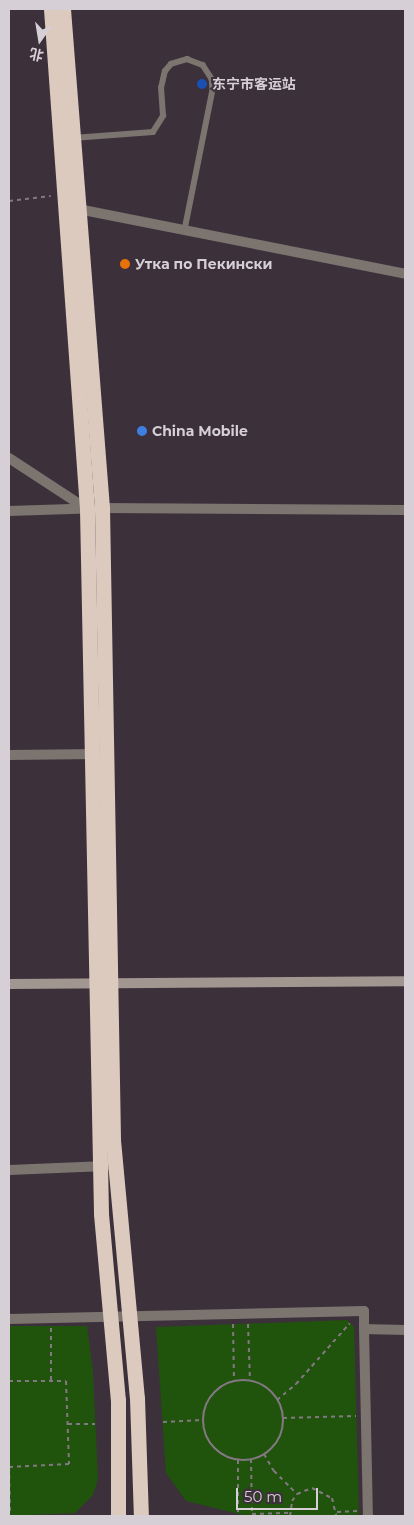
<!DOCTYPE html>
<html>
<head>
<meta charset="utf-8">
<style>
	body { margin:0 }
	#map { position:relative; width:414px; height:1525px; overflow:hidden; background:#3c303b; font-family:Montserrat,"Noto Sans SC",sans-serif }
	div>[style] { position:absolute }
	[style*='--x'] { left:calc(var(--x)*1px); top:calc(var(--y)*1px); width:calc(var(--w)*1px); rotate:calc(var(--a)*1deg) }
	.green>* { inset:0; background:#20540d }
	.path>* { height:2px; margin-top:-1px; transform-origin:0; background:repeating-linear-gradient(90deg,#837882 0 4px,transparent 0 8px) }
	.path>.ring { margin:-1px; padding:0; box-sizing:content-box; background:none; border:2px solid #837882; border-radius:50% }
	.lane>* { height:5.5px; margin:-2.75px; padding:0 2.75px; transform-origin:2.75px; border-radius:2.75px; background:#7b746f }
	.street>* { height:10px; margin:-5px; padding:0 5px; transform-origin:5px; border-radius:5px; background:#7b746f }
	.secondary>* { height:10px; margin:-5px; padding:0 5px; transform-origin:5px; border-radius:5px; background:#a29790 }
	.highway>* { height:15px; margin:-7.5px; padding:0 7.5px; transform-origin:7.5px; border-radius:7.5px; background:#dccabf }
	.dots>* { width:14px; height:14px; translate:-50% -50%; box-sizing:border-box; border:2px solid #3c303b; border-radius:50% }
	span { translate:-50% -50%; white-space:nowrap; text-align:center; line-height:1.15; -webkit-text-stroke:4px #3c303b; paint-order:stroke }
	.poi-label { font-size:14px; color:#d7cfd6; font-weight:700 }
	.left { translate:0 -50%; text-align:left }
	.frame { position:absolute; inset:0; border:10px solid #d7cfd6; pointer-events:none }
	.north { position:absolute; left:15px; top:15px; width:50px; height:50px; -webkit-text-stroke:4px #3c303b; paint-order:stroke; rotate:193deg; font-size:14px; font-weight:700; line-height:20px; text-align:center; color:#d7cfd6 }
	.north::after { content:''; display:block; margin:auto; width:18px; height:22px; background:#d7cfd6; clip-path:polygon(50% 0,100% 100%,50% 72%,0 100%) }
	.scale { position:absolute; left:236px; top:1488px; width:82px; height:22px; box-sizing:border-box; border:2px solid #d7cfd6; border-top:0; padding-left:6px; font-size:15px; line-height:18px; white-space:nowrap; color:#d7cfd6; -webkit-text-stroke:4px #3c303b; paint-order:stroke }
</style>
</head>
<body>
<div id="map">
	<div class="green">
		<div style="clip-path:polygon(347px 1320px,354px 1327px,359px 1516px,247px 1516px,186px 1501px,166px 1473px,156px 1327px)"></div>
		<div style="clip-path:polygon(9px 1326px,87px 1326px,93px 1372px,98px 1479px,93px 1495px,75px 1513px,9px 1516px)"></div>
	</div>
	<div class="path">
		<div style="--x:9;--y:201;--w:42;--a:-6.8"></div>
		<div style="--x:233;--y:1324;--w:57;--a:89"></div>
		<div style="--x:248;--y:1324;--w:57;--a:88"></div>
		<div style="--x:51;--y:1328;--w:53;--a:90"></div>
		<div class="ring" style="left:203px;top:1380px;width:78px;height:78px"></div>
		<div style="--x:9;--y:1381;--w:57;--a:0"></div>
		<div style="--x:66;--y:1381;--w:83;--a:87.9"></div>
		<div style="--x:69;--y:1464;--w:60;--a:177.1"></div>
		<div style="--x:277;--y:1400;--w:25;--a:-40"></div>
		<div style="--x:296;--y:1384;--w:81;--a:-48.5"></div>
		<div style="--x:283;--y:1418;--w:73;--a:-1.6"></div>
		<div style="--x:163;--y:1422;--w:40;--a:-2.9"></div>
		<div style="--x:68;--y:1424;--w:27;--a:0"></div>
		<div style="--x:264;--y:1454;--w:20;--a:60"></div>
		<div style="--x:274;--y:1471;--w:33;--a:45"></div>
		<div style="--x:251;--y:1459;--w:57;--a:89"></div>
		<div style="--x:9;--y:1467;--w:49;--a:88.8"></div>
		<div style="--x:238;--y:1512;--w:53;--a:-90"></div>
		<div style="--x:337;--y:1512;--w:20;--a:-3"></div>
		<div style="--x:252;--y:1514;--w:38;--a:-2"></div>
		<div style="--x:290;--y:1516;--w:15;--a:-82"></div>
		<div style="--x:292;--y:1501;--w:9;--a:-54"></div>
		<div style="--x:297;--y:1494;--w:16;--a:-22"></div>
		<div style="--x:312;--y:1488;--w:22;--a:27"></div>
		<div style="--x:332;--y:1498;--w:18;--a:77"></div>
	</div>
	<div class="lane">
		<div style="--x:73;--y:138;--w:80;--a:-4.3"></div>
		<div style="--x:153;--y:132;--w:19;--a:-58"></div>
		<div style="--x:163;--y:116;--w:28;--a:-94"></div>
		<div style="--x:161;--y:88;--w:17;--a:-77"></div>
		<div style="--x:165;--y:71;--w:9;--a:-49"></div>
		<div style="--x:171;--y:64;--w:17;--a:-17"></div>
		<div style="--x:187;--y:59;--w:17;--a:21"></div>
		<div style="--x:203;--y:65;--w:17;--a:57"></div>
		<div style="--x:212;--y:79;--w:11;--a:85"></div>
		<div style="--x:213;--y:90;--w:143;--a:101.3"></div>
	</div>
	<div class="street">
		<div style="--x:73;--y:208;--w:338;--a:11.2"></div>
		<div style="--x:9;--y:458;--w:93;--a:33.2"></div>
		<div style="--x:9;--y:511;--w:93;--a:-1.8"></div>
		<div style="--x:102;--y:508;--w:303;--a:0.4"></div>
		<div style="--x:9;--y:755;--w:89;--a:-0.6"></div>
		<div style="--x:9;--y:1170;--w:97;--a:-2.4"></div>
		<div style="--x:9;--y:1319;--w:355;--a:-1.3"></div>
		<div style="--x:364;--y:1311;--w:18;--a:90"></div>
		<div style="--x:364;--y:1329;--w:41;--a:1.4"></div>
		<div style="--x:364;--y:1329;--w:187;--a:88.8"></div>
	</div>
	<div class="secondary">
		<div style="--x:9;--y:984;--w:396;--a:-0.4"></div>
	</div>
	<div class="highway">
		<div style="--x:51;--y:9;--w:501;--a:85.88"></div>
		<div style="--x:87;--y:509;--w:705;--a:88.86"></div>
		<div style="--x:101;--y:1214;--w:187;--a:84.8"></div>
		<div style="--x:118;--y:1400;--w:116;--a:90"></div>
		<div style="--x:63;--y:9;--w:501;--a:85.53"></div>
		<div style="--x:102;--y:508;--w:632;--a:89"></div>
		<div style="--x:113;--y:1140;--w:259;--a:84.7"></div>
		<div style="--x:137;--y:1398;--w:118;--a:88.1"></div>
	</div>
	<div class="dots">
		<div style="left:202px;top:84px;background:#1a4fb4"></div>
		<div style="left:125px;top:264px;background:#e8710a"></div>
		<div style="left:142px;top:431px;background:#3f7fe0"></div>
	</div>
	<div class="poi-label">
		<span class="left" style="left:212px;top:84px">东宁市客运站</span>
		<span class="left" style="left:135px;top:264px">Утка по Пекински</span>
		<span class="left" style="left:152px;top:431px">China Mobile</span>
	</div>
	<div class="frame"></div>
	<div class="north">北</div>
	<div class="scale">50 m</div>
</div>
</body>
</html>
